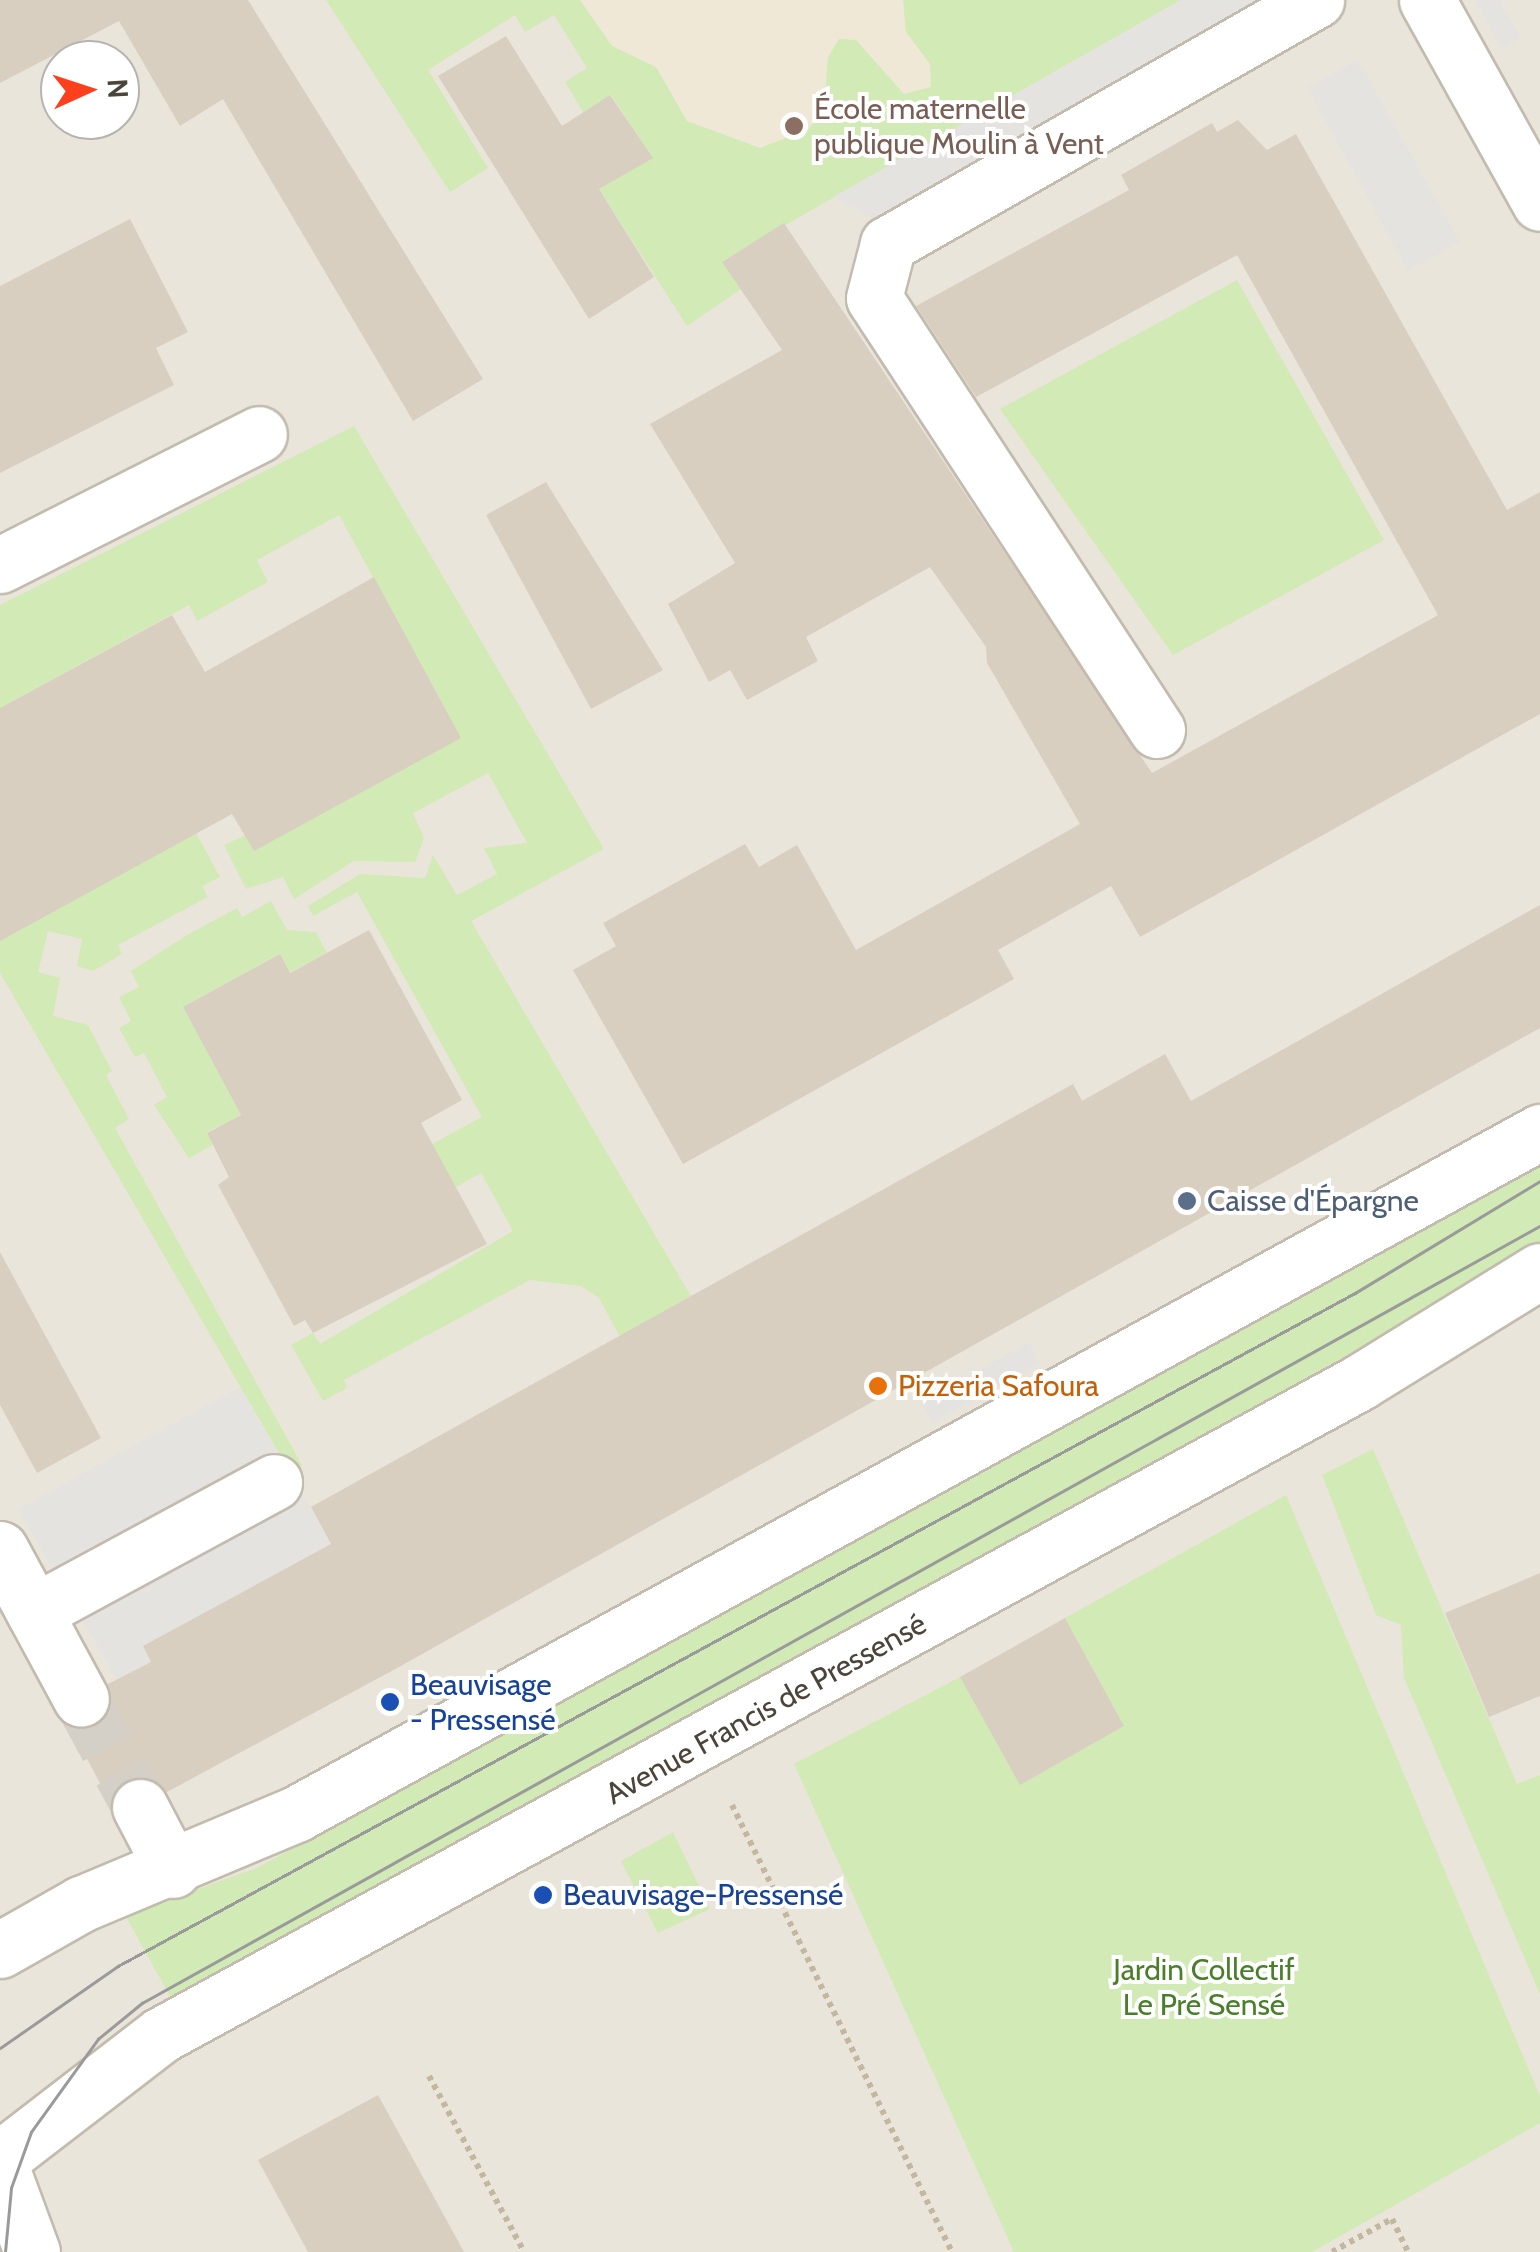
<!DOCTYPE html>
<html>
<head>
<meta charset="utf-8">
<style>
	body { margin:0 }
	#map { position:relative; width:1540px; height:2252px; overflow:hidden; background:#f6f3ec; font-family:Cabin,sans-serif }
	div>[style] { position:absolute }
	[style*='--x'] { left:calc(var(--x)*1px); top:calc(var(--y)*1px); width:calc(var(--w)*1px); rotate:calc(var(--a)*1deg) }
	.residential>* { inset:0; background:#eae5da }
	.education>* { inset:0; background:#efe8d6 }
	.green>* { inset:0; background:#d2eab5 }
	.parking>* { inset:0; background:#e5e3e0 }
	.building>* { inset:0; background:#d8cfc1 }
	.minor-tunnel>* { height:55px; margin-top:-27.5px; transform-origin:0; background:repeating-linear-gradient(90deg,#d4d0c8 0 55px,transparent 0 83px) }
	.path>* { height:6px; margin-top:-3px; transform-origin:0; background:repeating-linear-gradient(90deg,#c4b79f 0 5px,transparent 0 10px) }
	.roads { filter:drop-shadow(2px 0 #c2bbae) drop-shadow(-2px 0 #c2bbae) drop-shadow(0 2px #c2bbae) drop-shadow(0 -2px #c2bbae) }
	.minor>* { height:55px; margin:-27.5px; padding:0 27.5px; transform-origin:27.5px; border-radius:27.5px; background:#fff }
	.tram>* { height:2.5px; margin:-1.25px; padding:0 1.25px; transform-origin:1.25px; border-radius:1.25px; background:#9a9a9a }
	.dots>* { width:28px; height:28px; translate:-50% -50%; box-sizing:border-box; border:5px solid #fff; border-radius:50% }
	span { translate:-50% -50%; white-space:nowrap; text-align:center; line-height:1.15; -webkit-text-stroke:8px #fff; paint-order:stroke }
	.education-label { font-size:30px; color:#785e54 }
	.left { translate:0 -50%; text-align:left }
	.service-label { font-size:30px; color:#4e5e75 }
	.food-label { font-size:30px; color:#c56008 }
	.transit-label { font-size:30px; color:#164399 }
	.street-label { font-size:30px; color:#4b4439 }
	.park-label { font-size:30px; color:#4a7f2a }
	.north { position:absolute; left:40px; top:40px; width:100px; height:100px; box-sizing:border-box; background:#fff; border:2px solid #b7b4b0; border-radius:50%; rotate:87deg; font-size:28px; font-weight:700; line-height:40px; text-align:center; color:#4b4439 }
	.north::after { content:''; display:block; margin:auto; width:35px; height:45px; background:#fc3f1d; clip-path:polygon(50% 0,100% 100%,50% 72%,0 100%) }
</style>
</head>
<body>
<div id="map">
	<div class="residential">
		<div style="clip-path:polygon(evenodd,0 0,1540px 0,1540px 2252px,0 2252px,0 0,60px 60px,120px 60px,120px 120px,60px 120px,60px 60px)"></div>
	</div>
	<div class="education">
		<div style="clip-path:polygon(548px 0,1181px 0,723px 261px)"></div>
	</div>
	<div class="green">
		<div style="clip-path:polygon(326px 0,580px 0,612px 46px,656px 67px,687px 121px,760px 148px,809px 129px,824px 106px,828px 57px,839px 39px,856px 40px,904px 94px,931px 87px,930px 64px,906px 32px,903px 0,1181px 0,724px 260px,741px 289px,687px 326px,599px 189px,652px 157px,611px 95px,583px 112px,565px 82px,587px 68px,554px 15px,525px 32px,515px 15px,428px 70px,488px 168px,450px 192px)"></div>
		<div style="clip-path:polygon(1237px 280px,1384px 540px,1173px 655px,1000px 409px)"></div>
		<div style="clip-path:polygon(354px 426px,604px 849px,471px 921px,692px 1298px,620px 1337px,599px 1298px,581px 1286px,530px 1280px,344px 1380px,347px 1388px,323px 1401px,291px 1345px,313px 1333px,320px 1344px,513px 1231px,481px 1173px,456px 1187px,432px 1144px,482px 1117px,357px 892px,313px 916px,308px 906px,360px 874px,425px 878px,433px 855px,457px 895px,497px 874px,484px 848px,527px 843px,488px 773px,413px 813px,424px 838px,415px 862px,354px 861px,294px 899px,283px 877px,246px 889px,224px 845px,461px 738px,339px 515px,257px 560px,268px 582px,197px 621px,189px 605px,0 708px,0 605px)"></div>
		<div style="clip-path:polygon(196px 833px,220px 877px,202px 886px,208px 897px,118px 945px,122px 954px,93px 971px,77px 966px,82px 939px,48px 931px,38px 972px,60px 978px,53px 1016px,88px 1025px,112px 1071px,106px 1075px,129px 1119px,115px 1128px,302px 1465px,291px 1474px,0 973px,0 844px)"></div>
		<div style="clip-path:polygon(271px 901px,287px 930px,316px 932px,327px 953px,290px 972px,279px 954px,183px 1007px,241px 1115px,207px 1132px,213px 1145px,189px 1158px,154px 1105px,167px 1097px,144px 1053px,135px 1057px,119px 1028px,131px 1021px,119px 997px,139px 987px,131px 971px,187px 935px,237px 908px,242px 917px)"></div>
		<div style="clip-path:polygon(1540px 1157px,1540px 1249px,173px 2002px,125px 1915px,257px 1868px)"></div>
		<div style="clip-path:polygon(1373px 1449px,1517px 1784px,1540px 1775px,1540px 1994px,1404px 1678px,1401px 1625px,1376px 1615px,1322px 1475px)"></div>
		<div style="clip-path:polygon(1286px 1495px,1540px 2096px,1540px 2123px,1312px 2252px,1014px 2252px,794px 1764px,960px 1677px,1020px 1784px,1124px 1726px,1065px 1618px)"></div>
		<div style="clip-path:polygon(673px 1832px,710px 1909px,658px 1933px,621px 1861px)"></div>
	</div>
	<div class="parking">
		<div style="clip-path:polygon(1181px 0,1258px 0,1270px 8px,881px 223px,833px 197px)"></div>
		<div style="clip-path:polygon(1475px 0,1500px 0,1521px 38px,1501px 48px)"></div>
		<div style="clip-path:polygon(1358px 59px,1460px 242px,1408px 271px,1307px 88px)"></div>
		<div style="clip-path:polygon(1029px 1342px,1039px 1364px,932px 1423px,922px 1402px)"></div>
		<div style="clip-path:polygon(240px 1387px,341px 1562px,117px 1680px,18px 1509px)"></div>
	</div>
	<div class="building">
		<div style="clip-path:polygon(0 0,248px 0,483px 379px,413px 421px,223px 99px,180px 126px,119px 21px,0 83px)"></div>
		<div style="clip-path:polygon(506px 36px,562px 126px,610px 95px,653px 158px,599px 189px,654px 277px,589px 319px,438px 76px)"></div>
		<div style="clip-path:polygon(1238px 120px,1267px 150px,1296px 134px,1507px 510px,1540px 492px,1540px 714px,1140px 937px,1111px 886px,998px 950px,1014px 979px,683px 1164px,573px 970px,616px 946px,603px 923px,745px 844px,759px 867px,797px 845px,856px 950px,1080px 824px,987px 663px,986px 647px,930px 567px,806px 637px,818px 661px,747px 700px,730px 670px,709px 682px,668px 604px,735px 563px,650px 424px,782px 350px,722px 262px,784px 223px,1152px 773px,1438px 615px,1237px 255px,976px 397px,916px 306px,1129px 190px,1121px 175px,1212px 123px,1217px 132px)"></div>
		<div style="clip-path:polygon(130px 219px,188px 332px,156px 348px,174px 385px,0 473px,0 286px)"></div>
		<div style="clip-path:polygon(546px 482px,663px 670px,591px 709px,486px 515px)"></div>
		<div style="clip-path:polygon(374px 577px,461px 738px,254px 851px,232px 814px,0 941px,0 708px,172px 615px,205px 672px)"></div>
		<div style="clip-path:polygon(1540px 905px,1540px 1028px,399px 1667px,167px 1792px,140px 1776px,125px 1780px,110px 1802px,70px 1727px,95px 1727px,107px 1716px,108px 1684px,151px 1662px,143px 1646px,331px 1544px,311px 1507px,1073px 1084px,1082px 1101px,1165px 1054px,1191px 1101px)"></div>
		<div style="clip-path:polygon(369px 930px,462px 1100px,421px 1123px,487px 1244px,313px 1333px,305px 1320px,294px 1326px,218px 1185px,229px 1177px,207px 1133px,241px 1115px,183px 1007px,280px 954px,290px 973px)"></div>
		<div style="clip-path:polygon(0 1252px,101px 1438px,37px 1473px,0 1405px)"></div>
		<div style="clip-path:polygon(1540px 1573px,1540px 1696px,1489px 1717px,1445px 1613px)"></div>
		<div style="clip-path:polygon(1065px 1618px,1124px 1726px,1020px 1785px,960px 1677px)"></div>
		<div style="clip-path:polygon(378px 2095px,464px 2252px,308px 2252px,258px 2160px)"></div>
	</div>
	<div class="minor-tunnel">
		<div style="--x:81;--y:1699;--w:123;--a:61.4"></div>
	</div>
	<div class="path">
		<div style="--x:732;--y:1805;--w:498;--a:63.8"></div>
		<div style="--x:429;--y:2076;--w:200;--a:61.6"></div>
		<div style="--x:1332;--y:2252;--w:68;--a:-28.8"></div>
		<div style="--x:1392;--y:2219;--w:37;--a:64"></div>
	</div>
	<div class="roads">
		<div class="minor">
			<div style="--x:1427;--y:0;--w:232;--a:60.9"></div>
			<div style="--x:0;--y:565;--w:290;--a:-26.8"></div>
			<div style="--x:1157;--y:730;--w:516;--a:-123.23"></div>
			<div style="--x:874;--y:298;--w:56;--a:-75.5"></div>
			<div style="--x:888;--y:244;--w:493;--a:-29.7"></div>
			<div style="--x:0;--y:1549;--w:170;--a:61.6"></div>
			<div style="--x:34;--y:1612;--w:273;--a:-28.4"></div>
			<div style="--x:140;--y:1807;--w:71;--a:62.4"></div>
			<div style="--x:0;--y:1950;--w:93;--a:-29.6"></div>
			<div style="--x:81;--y:1904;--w:233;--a:-22.7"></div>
			<div style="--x:296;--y:1814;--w:1419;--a:-28.73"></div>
			<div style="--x:0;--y:2159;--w:203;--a:-37.6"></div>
			<div style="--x:161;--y:2035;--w:1365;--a:-28.57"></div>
			<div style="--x:1360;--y:1382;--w:211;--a:-31.7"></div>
			<div style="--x:0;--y:2165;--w:93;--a:69.8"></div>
		</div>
	</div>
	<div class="tram">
		<div style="--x:0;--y:2048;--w:144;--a:-34.8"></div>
		<div style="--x:118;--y:1966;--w:1408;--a:-28.55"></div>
		<div style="--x:1355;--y:1293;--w:216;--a:-31.2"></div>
		<div style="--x:5;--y:2252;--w:64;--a:-84.6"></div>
		<div style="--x:11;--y:2188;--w:59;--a:-70.3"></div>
		<div style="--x:31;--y:2132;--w:115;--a:-54.2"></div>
		<div style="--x:98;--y:2039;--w:57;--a:-39.3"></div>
		<div style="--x:142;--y:2003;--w:1599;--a:-29.07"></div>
	</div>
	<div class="dots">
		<div style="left:794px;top:126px;background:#8d6e63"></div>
		<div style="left:1187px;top:1201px;background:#5c6f8a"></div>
		<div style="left:878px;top:1386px;background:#e8710a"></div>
		<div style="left:390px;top:1702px;background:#1a4fb4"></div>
		<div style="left:543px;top:1895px;background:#1a4fb4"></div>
	</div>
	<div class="education-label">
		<span class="left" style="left:814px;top:126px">École maternelle<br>publique Moulin à Vent</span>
	</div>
	<div class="service-label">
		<span class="left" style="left:1207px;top:1201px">Caisse d'Épargne</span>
	</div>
	<div class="food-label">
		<span class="left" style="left:898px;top:1386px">Pizzeria Safoura</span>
	</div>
	<div class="transit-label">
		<span class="left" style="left:410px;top:1702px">Beauvisage<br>- Pressensé</span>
		<span class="left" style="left:563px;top:1895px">Beauvisage-Pressensé</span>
	</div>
	<div class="street-label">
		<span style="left:766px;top:1709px;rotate:-29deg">Avenue Francis de Pressensé</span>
	</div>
	<div class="park-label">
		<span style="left:1204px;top:1987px">Jardin Collectif<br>Le Pré Sensé</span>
	</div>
	<div class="north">N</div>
</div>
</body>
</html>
